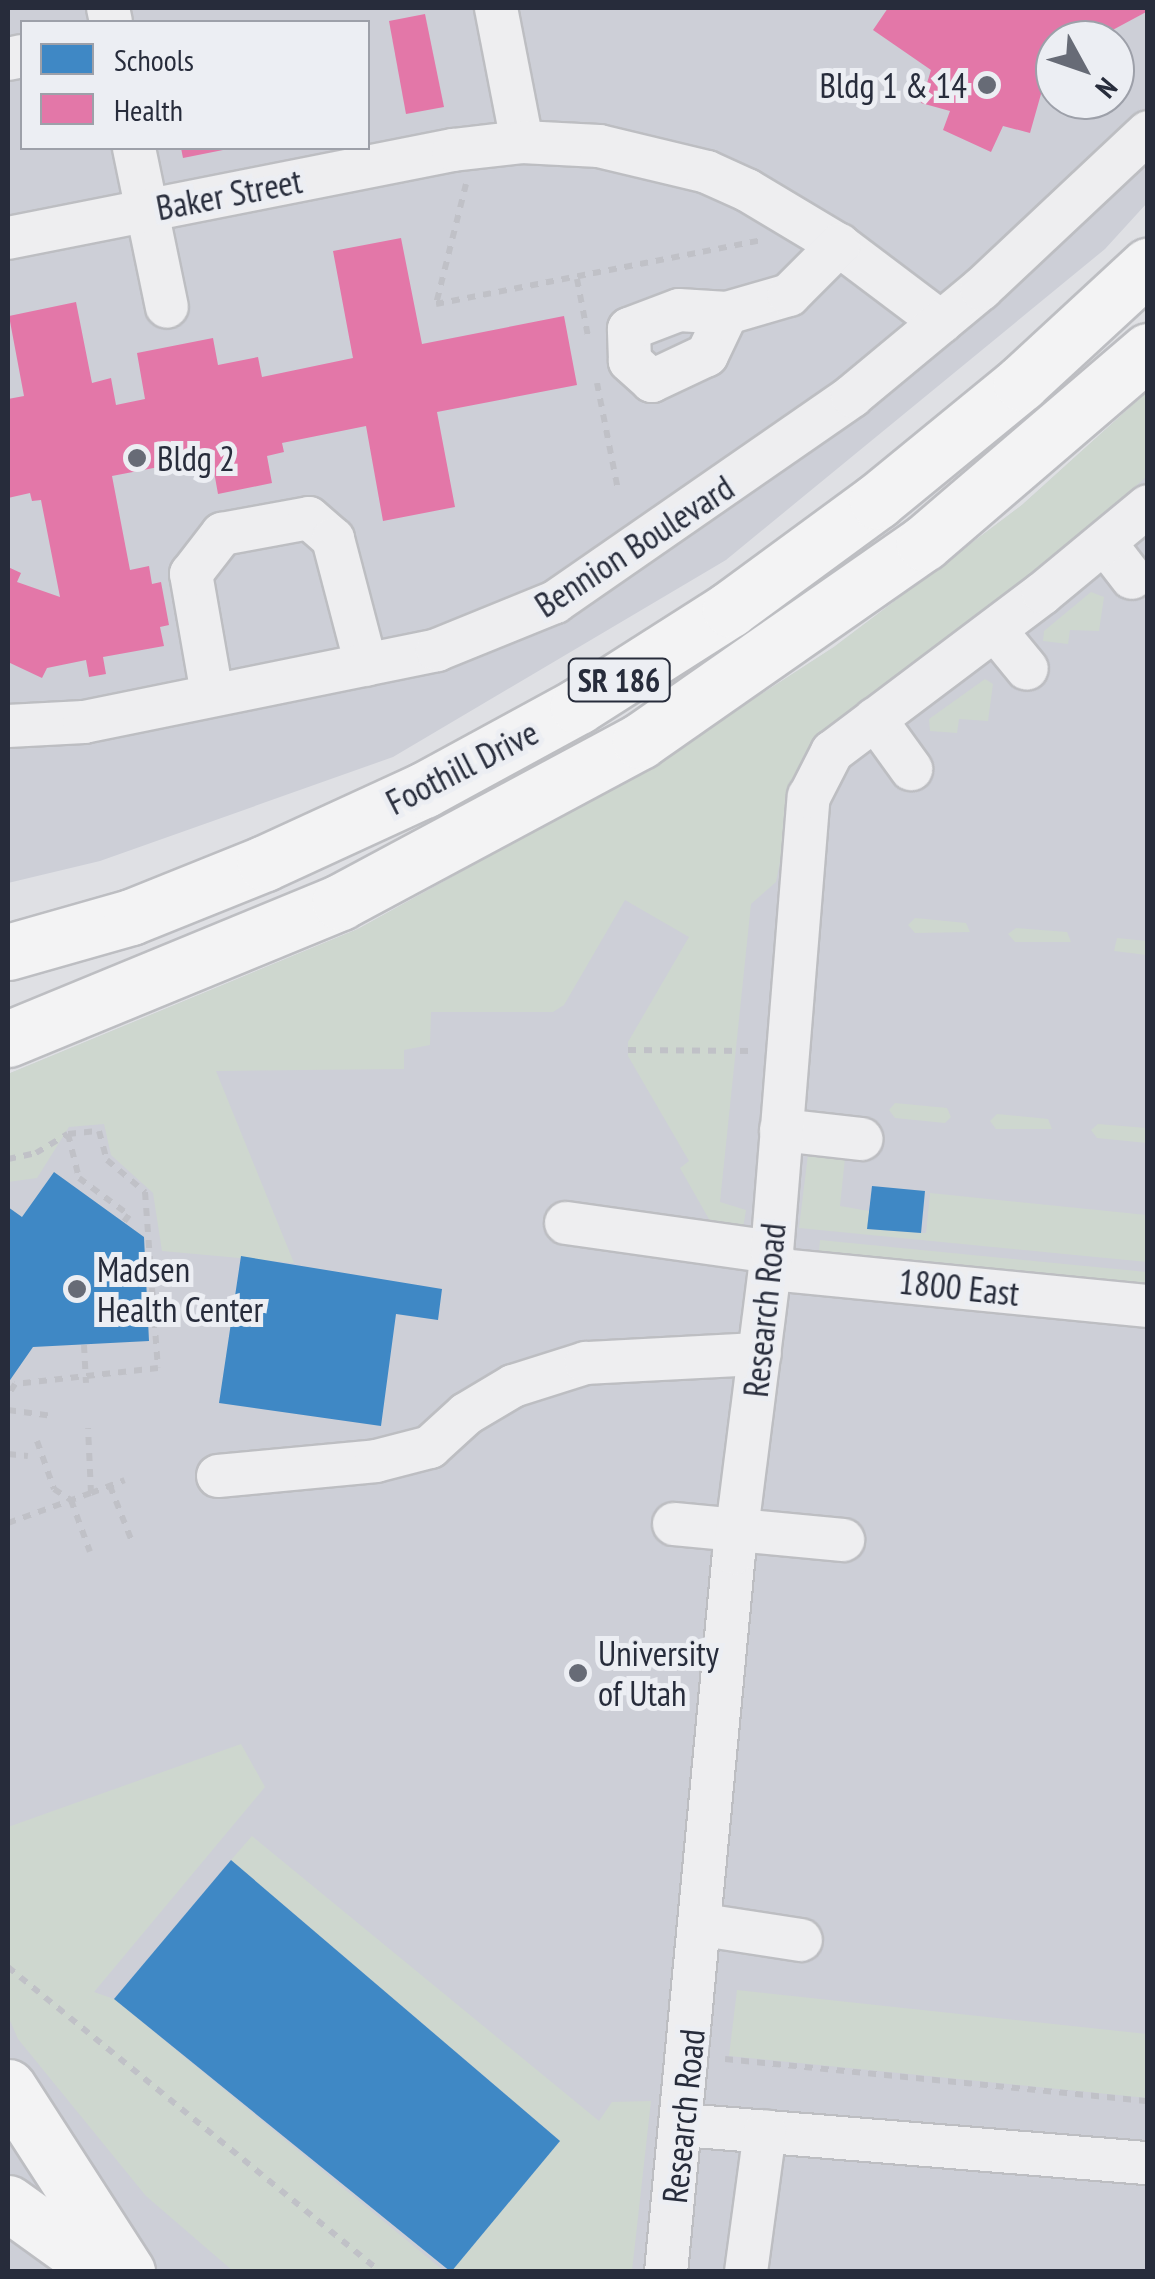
<!DOCTYPE html>
<html>
<head>
<meta charset="utf-8">
<style>
	body { margin:0 }
	#map { position:relative; width:1155px; height:2279px; overflow:hidden; background:#dfe0e4; font-family:"PT Sans Narrow",sans-serif }
	div>[style] { position:absolute }
	[style*='--x'] { left:calc(var(--x)*1px); top:calc(var(--y)*1px); width:calc(var(--w)*1px); rotate:calc(var(--a)*1deg) }
	.built>* { inset:0; background:#cdcfd7 }
	.green>* { inset:0; background:#ced7cf }
	.schools>* { inset:0; background:#3f88c5 }
	.health>* { inset:0; background:#e377a8 }
	.path>* { height:6px; margin-top:-3px; transform-origin:0; background:repeating-linear-gradient(90deg,#c0c1c7 0 8px,transparent 0 16px) }
	.roads { filter:drop-shadow(2px 0 #bdbec2) drop-shadow(-2px 0 #bdbec2) drop-shadow(0 2px #bdbec2) drop-shadow(0 -2px #bdbec2) }
	.minor>* { height:42px; margin:-21px; padding:0 21px; transform-origin:21px; border-radius:21px; background:#eeeef0 }
	.major>* { height:55px; margin:-27.5px; padding:0 27.5px; transform-origin:27.5px; border-radius:27.5px; background:#f3f3f4 }
	.dots>* { width:28px; height:28px; translate:-50% -50%; box-sizing:border-box; border:5px solid #eceef3; border-radius:50% }
	span { translate:-50% -50%; white-space:nowrap; text-align:center; line-height:1.15; -webkit-text-stroke:10px #eceef3; paint-order:stroke }
	.shield-label span { padding:2px 8px; background:#eceef3; border:2px solid; border-radius:8px; -webkit-text-stroke-width:0 }
	.shield-label { font-size:32px; color:#272c3b; font-weight:700 }
	.poi-label { font-size:35px; color:#272c3b }
	.right { translate:-100% -50%; text-align:right }
	.left { translate:0 -50%; text-align:left }
	.street-label { font-size:35px; color:#272c3b }
	.frame { position:absolute; inset:0; border:10px solid #272c3b; pointer-events:none }
	.legend { position:absolute; left:20px; top:20px; width:350px; height:130px; box-sizing:border-box; background:#eceef3; border:2px solid #9da0a9; margin:0; padding:12px 18px; list-style:none; font-size:30px; color:#272c3b }
	.legend li { display:flex; align-items:center; gap:20px; height:50px }
	.legend b { width:50px; border:2px solid #9da0a9 }
	.north { position:absolute; left:1035px; top:20px; width:100px; height:100px; box-sizing:border-box; background:#eceef3; border:2px solid #9da0a9; border-radius:50%; rotate:130deg; font-size:28px; font-weight:700; line-height:40px; text-align:center; color:#272c3b }
	.north::after { content:''; display:block; margin:auto; width:35px; height:45px; background:#676b76; clip-path:polygon(50% 0,100% 100%,50% 72%,0 100%) }
</style>
</head>
<body>
<div id="map">
	<div class="built">
		<div style="clip-path:polygon(evenodd,8px 8px,1147px 8px,1147px 203px,1105px 249px,726px 560px,393px 757px,100px 861px,8px 883px,8px 8px,22px 22px,368px 22px,368px 148px,22px 148px,22px 22px,8px 8px,1055px 40px,1115px 40px,1115px 100px,1055px 100px,1055px 40px)"></div>
		<div style="clip-path:polygon(1147px 392px,1147px 2271px,8px 2272px,8px 1074px,358px 929px,641px 772px,834px 647px,1022px 505px)"></div>
	</div>
	<div class="green">
		<div style="clip-path:polygon(1147px 392px,1147px 476px,1058px 556px,844px 720px,799px 766px,776px 882px,751px 904px,720px 1202px,746px 1210px,743px 1228px,710px 1221px,680px 1168px,689px 1161px,628px 1056px,628px 1042px,689px 937px,625px 900px,564px 1005px,553px 1012px,431px 1012px,430px 1045px,404px 1050px,404px 1069px,216px 1071px,294px 1263px,162px 1251px,153px 1193px,111px 1155px,104px 1124px,69px 1127px,37px 1178px,8px 1182px,8px 1074px,358px 929px,641px 772px,834px 647px,1022px 505px)"></div>
		<div style="clip-path:polygon(1091px 592px,1104px 597px,1099px 631px,1070px 630px,1068px 644px,1043px 641px,1044px 631px)"></div>
		<div style="clip-path:polygon(985px 679px,993px 684px,988px 721px,959px 719px,957px 733px,930px 731px,929px 719px)"></div>
		<div style="clip-path:polygon(915px 918px,966px 923px,970px 932px,915px 933px,908px 925px)"></div>
		<div style="clip-path:polygon(1016px 928px,1067px 932px,1071px 942px,1015px 942px,1008px 934px)"></div>
		<div style="clip-path:polygon(1117px 938px,1147px 941px,1147px 955px,1114px 951px)"></div>
		<div style="clip-path:polygon(895px 1103px,947px 1108px,951px 1117px,945px 1123px,895px 1118px,889px 1110px)"></div>
		<div style="clip-path:polygon(997px 1114px,1048px 1119px,1052px 1129px,996px 1129px,990px 1121px)"></div>
		<div style="clip-path:polygon(1098px 1124px,1147px 1128px,1147px 1143px,1097px 1138px,1091px 1130px)"></div>
		<div style="clip-path:polygon(808px 1154px,845px 1158px,840px 1206px,869px 1211px,868px 1229px,926px 1233px,930px 1193px,1147px 1215px,1147px 1262px,799px 1228px)"></div>
		<div style="clip-path:polygon(820px 1240px,1147px 1272px,1147px 1284px,819px 1251px)"></div>
		<div style="clip-path:polygon(241px 1744px,265px 1787px,94px 1992px,114px 1999px,444px 2271px,233px 2271px,146px 2196px,18px 2039px,8px 2016px,8px 1827px)"></div>
		<div style="clip-path:polygon(252px 1836px,599px 2121px,612px 2102px,651px 2101px,632px 2271px,451px 2271px,560px 2141px,231px 1860px)"></div>
		<div style="clip-path:polygon(737px 1990px,1147px 2034px,1147px 2098px,729px 2056px)"></div>
	</div>
	<div class="schools">
		<div style="clip-path:polygon(54px 1172px,144px 1237px,149px 1341px,33px 1347px,8px 1383px,8px 1207px,22px 1217px)"></div>
		<div style="clip-path:polygon(872px 1186px,925px 1191px,921px 1233px,867px 1229px)"></div>
		<div style="clip-path:polygon(241px 1256px,442px 1289px,438px 1320px,396px 1314px,381px 1426px,219px 1403px)"></div>
		<div style="clip-path:polygon(231px 1860px,560px 2141px,451px 2272px,114px 1999px)"></div>
	</div>
	<div class="health">
		<div style="clip-path:polygon(888px 8px,1148px 8px,1148px 11px,1094px 40px,1055px 40px,1055px 77px,1041px 94px,1030px 133px,1003px 126px,991px 152px,943px 130px,950px 111px,921px 103px,931px 70px,873px 30px)"></div>
		<div style="clip-path:polygon(425px 14px,444px 107px,406px 114px,389px 21px)"></div>
		<div style="clip-path:polygon(181px 148px,228px 148px,228px 149px,183px 158px)"></div>
		<div style="clip-path:polygon(401px 238px,422px 344px,564px 316px,577px 385px,437px 412px,455px 507px,383px 521px,366px 426px,282px 443px,284px 452px,267px 456px,272px 483px,218px 494px,213px 466px,197px 469px,195px 460px,112px 476px,130px 570px,149px 566px,152px 584px,161px 582px,169px 625px,160px 627px,164px 646px,103px 657px,106px 674px,89px 677px,86px 660px,47px 668px,42px 678px,8px 662px,8px 567px,21px 573px,17px 582px,60px 597px,41px 500px,32px 501px,30px 493px,8px 498px,8px 399px,24px 396px,9px 316px,76px 302px,92px 383px,111px 378px,116px 405px,145px 399px,137px 353px,213px 338px,218px 365px,258px 357px,262px 377px,353px 358px,333px 251px)"></div>
	</div>
	<div class="path">
		<div style="--x:466;--y:184;--w:124;--a:104"></div>
		<div style="--x:436;--y:304;--w:333;--a:-11.1"></div>
		<div style="--x:577;--y:279;--w:58;--a:79.1"></div>
		<div style="--x:597;--y:383;--w:109;--a:78.9"></div>
		<div style="--x:628;--y:1050;--w:124;--a:0.5"></div>
		<div style="--x:68;--y:1134;--w:45;--a:76"></div>
		<div style="--x:79;--y:1178;--w:62;--a:36.5"></div>
		<div style="--x:129;--y:1215;--w:9;--a:126"></div>
		<div style="--x:8;--y:1159;--w:29;--a:-12"></div>
		<div style="--x:36;--y:1153;--w:37;--a:-31"></div>
		<div style="--x:68;--y:1134;--w:31;--a:-6"></div>
		<div style="--x:99;--y:1131;--w:30;--a:75"></div>
		<div style="--x:107;--y:1160;--w:50;--a:40.1"></div>
		<div style="--x:145;--y:1192;--w:176;--a:85.8"></div>
		<div style="--x:158;--y:1368;--w:144;--a:173.6"></div>
		<div style="--x:15;--y:1384;--w:13;--a:122"></div>
		<div style="--x:84;--y:1345;--w:38;--a:87"></div>
		<div style="--x:8;--y:1410;--w:45;--a:7.6"></div>
		<div style="--x:37;--y:1441;--w:51;--a:70.5"></div>
		<div style="--x:54;--y:1489;--w:20;--a:33"></div>
		<div style="--x:71;--y:1500;--w:55;--a:69.9"></div>
		<div style="--x:8;--y:1454;--w:20;--a:6"></div>
		<div style="--x:110;--y:1486;--w:57;--a:68.4"></div>
		<div style="--x:91;--y:1493;--w:36;--a:-21"></div>
		<div style="--x:8;--y:1523;--w:88;--a:-19.9"></div>
		<div style="--x:91;--y:1493;--w:65;--a:-92.6"></div>
		<div style="--x:8;--y:1967;--w:481;--a:39.3"></div>
		<div style="--x:725;--y:2059;--w:425;--a:5.7"></div>
	</div>
	<div class="roads">
		<div class="minor">
			<div style="--x:108;--y:8;--w:14;--a:78"></div>
			<div style="--x:496;--y:8;--w:136;--a:79"></div>
			<div style="--x:8;--y:59;--w:14;--a:-12"></div>
			<div style="--x:134;--y:148;--w:162;--a:78.3"></div>
			<div style="--x:8;--y:238;--w:454;--a:-11.2"></div>
			<div style="--x:453;--y:150;--w:69;--a:-6.6"></div>
			<div style="--x:522;--y:142;--w:77;--a:3"></div>
			<div style="--x:599;--y:146;--w:111;--a:13.5"></div>
			<div style="--x:707;--y:172;--w:44;--a:24.2"></div>
			<div style="--x:747;--y:190;--w:107;--a:30.9"></div>
			<div style="--x:839;--y:245;--w:128;--a:37"></div>
			<div style="--x:727;--y:313;--w:47;--a:115.5"></div>
			<div style="--x:707;--y:355;--w:61;--a:154.7"></div>
			<div style="--x:652;--y:381;--w:30;--a:-138"></div>
			<div style="--x:630;--y:361;--w:32;--a:-92"></div>
			<div style="--x:629;--y:329;--w:53;--a:-20.8"></div>
			<div style="--x:679;--y:310;--w:48;--a:3.6"></div>
			<div style="--x:727;--y:313;--w:65;--a:-16.2"></div>
			<div style="--x:789;--y:295;--w:71;--a:-45"></div>
			<div style="--x:1105;--y:543;--w:44;--a:52.4"></div>
			<div style="--x:995;--y:630;--w:50;--a:50.6"></div>
			<div style="--x:212;--y:694;--w:122;--a:-99.9"></div>
			<div style="--x:191;--y:574;--w:51;--a:-52.2"></div>
			<div style="--x:222;--y:534;--w:88;--a:-10.4"></div>
			<div style="--x:309;--y:518;--w:32;--a:41"></div>
			<div style="--x:333;--y:539;--w:130;--a:75.3"></div>
			<div style="--x:875;--y:719;--w:62;--a:54.2"></div>
			<div style="--x:8;--y:726;--w:76;--a:-3"></div>
			<div style="--x:84;--y:722;--w:360;--a:-11.5"></div>
			<div style="--x:437;--y:650;--w:127;--a:-22.1"></div>
			<div style="--x:555;--y:602;--w:361;--a:-34.7"></div>
			<div style="--x:852;--y:396;--w:168;--a:-39.7"></div>
			<div style="--x:981;--y:289;--w:229;--a:-43.2"></div>
			<div style="--x:781;--y:1130;--w:81;--a:6.4"></div>
			<div style="--x:566;--y:1223;--w:208;--a:8"></div>
			<div style="--x:770;--y:1269;--w:380;--a:5.6"></div>
			<div style="--x:218;--y:1476;--w:159;--a:-5.4"></div>
			<div style="--x:376;--y:1461;--w:56;--a:-14.5"></div>
			<div style="--x:430;--y:1447;--w:49;--a:-42.5"></div>
			<div style="--x:466;--y:1414;--w:55;--a:-30.8"></div>
			<div style="--x:513;--y:1386;--w:77;--a:-17.5"></div>
			<div style="--x:586;--y:1363;--w:174;--a:-3"></div>
			<div style="--x:674;--y:1524;--w:170;--a:5.4"></div>
			<div style="--x:703;--y:1925;--w:99;--a:8.7"></div>
			<div style="--x:683;--y:2125;--w:467;--a:4.7"></div>
			<div style="--x:666;--y:2272;--w:722;--a:-84.6"></div>
			<div style="--x:734;--y:1553;--w:303;--a:-82.8"></div>
			<div style="--x:772;--y:1252;--w:457;--a:-85.4"></div>
			<div style="--x:809;--y:797;--w:51;--a:-62.9"></div>
			<div style="--x:832;--y:752;--w:264;--a:-37"></div>
			<div style="--x:1043;--y:593;--w:136;--a:-39.6"></div>
			<div style="--x:746;--y:2272;--w:142;--a:-82.3"></div>
		</div>
		<div class="major">
			<div style="--x:8;--y:952;--w:128;--a:-15.9"></div>
			<div style="--x:131;--y:917;--w:144;--a:-21.9"></div>
			<div style="--x:265;--y:863;--w:175;--a:-24.7"></div>
			<div style="--x:424;--y:790;--w:175;--a:-28.6"></div>
			<div style="--x:578;--y:706;--w:180;--a:-32.5"></div>
			<div style="--x:730;--y:609;--w:182;--a:-36.3"></div>
			<div style="--x:877;--y:501;--w:186;--a:-39.3"></div>
			<div style="--x:1021;--y:383;--w:173;--a:-42.7"></div>
			<div style="--x:8;--y:1039;--w:359;--a:-22.4"></div>
			<div style="--x:340;--y:902;--w:340;--a:-28.2"></div>
			<div style="--x:640;--y:741;--w:346;--a:-34.9"></div>
			<div style="--x:924;--y:543;--w:295;--a:-40.6"></div>
			<div style="--x:8;--y:2087;--w:220;--a:57.2"></div>
			<div style="--x:8;--y:2203;--w:118;--a:35.7"></div>
		</div>
	</div>
	<div class="dots">
		<div style="left:987px;top:85px;background:#676b76"></div>
		<div style="left:137px;top:458px;background:#676b76"></div>
		<div style="left:77px;top:1289px;background:#676b76"></div>
		<div style="left:578px;top:1673px;background:#676b76"></div>
	</div>
	<div class="shield-label">
		<span style="left:619px;top:680px">SR 186</span>
	</div>
	<div class="poi-label">
		<span class="right" style="left:967px;top:85px">Bldg 1 &amp; 14</span>
		<span class="left" style="left:157px;top:458px">Bldg 2</span>
		<span class="left" style="left:97px;top:1289px">Madsen<br>Health Center</span>
		<span class="left" style="left:598px;top:1673px">University<br>of Utah</span>
	</div>
	<div class="street-label">
		<span style="left:229px;top:194px;rotate:-11deg">Baker Street</span>
		<span style="left:634px;top:546px;rotate:-33deg">Bennion Boulevard</span>
		<span style="left:462px;top:767px;rotate:-27deg">Foothill Drive</span>
		<span style="left:959px;top:1287px;rotate:6deg">1800 East</span>
		<span style="left:764px;top:1310px;rotate:-84deg">Research Road</span>
		<span style="left:683px;top:2116px;rotate:-84deg">Research Road</span>
	</div>
	<div class="frame"></div>
	<ul class="legend">
	<li><b style="height:28px;background:#3f88c5"></b>Schools</li>
	<li><b style="height:28px;background:#e377a8"></b>Health</li>
	</ul>
	<div class="north">N</div>
</div>
</body>
</html>
